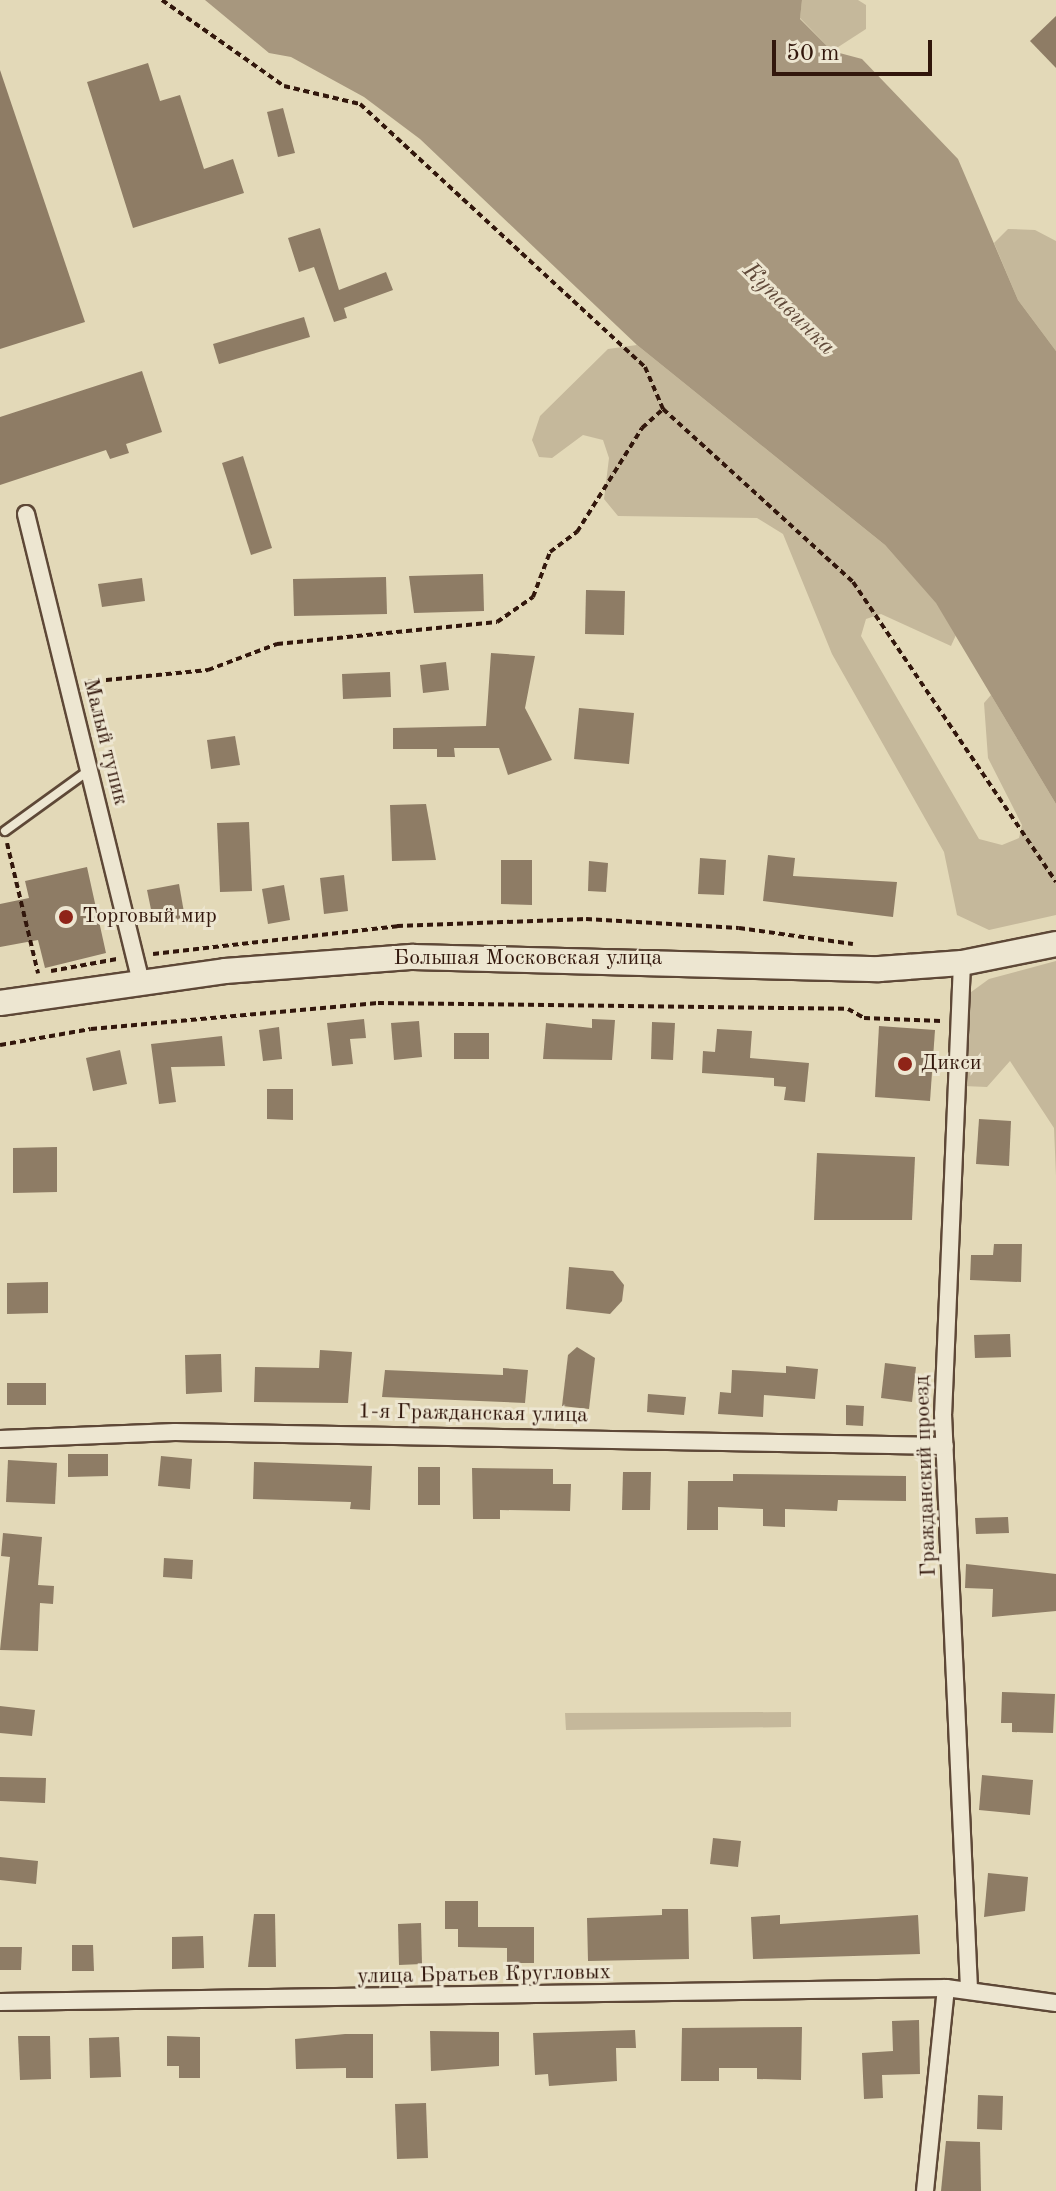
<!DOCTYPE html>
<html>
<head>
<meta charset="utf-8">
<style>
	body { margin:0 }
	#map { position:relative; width:1056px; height:2191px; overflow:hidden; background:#e3d9b8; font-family:"Old Standard TT",serif }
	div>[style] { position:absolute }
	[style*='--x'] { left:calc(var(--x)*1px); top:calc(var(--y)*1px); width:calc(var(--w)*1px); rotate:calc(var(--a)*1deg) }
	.green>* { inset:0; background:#c5b89b }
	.water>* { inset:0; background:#a7977e }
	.building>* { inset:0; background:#8e7c65 }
	.path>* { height:4px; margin-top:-2px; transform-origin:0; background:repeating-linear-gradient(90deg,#32170c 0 6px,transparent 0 10px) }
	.roads { filter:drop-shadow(2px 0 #5e4837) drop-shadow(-2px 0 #5e4837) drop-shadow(0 2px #5e4837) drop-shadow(0 -2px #5e4837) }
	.service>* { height:8px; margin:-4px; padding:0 4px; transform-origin:4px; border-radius:4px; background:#ede6d1 }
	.minor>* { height:16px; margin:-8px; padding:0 8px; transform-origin:8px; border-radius:8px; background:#ede6d1 }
	.secondary>* { height:24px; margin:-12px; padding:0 12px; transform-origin:12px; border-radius:12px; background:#ede6d1 }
	.dots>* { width:22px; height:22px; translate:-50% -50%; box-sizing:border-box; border:4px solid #ede6d1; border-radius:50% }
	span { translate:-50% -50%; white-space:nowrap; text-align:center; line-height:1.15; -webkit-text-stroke:6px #ede6d1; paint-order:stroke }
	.street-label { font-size:22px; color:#32170c }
	.poi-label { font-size:22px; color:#32170c }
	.left { translate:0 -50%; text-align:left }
	.water-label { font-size:24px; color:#614a3a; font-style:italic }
	.scale { position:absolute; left:772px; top:40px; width:160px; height:36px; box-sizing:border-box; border:4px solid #32170c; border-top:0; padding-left:10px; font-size:24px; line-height:28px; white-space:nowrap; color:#32170c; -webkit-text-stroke:6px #ede6d1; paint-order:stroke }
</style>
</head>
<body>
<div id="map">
	<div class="green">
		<div style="clip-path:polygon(802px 0,858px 0,866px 5px,866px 29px,832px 51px,800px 18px)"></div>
		<div style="clip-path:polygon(1008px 229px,1035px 230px,1056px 241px,1056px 351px,1018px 300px,994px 243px)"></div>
		<div style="clip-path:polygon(637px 345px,885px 545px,936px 602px,956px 635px,951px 646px,881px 614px,866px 619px,861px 636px,979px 839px,1002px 845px,1019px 838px,1022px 825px,988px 758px,984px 703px,991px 695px,1056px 804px,1056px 915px,989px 930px,957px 915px,944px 852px,832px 654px,783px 534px,757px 518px,618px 516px,604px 499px,609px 458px,603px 440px,583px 435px,552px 458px,539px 457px,532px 440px,540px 416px,608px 349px)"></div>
		<div style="clip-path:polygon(1056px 961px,1056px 1176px,1054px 1128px,1010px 1061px,987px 1087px,963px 1086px,967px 995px,989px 979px)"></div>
		<div style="clip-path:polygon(791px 1712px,791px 1727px,566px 1730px,565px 1713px)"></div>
	</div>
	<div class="water">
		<div style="clip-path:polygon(205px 0,802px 0,800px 19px,832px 51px,862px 59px,958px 159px,1018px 300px,1056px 351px,1056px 804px,936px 603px,885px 545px,637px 345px,420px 139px,364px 97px,291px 57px,269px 53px)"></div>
	</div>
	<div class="building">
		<div style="clip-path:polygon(1056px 16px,1056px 68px,1030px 41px)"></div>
		<div style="clip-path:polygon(148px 63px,160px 101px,180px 95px,204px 169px,233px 159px,244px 193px,133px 228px,87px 82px)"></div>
		<div style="clip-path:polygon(0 70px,85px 322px,0 349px)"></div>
		<div style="clip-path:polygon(283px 108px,295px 153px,278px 157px,267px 112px)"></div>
		<div style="clip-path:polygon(320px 228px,339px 290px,386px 272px,393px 290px,344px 308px,347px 318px,334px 322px,314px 267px,299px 272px,288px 238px)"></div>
		<div style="clip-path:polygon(304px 317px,310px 337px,219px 364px,213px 344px)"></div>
		<div style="clip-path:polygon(142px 371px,162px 432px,126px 444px,129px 453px,110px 459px,106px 450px,0 485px,0 417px)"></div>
		<div style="clip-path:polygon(243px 456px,272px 548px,251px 555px,222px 463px)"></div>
		<div style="clip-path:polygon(483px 574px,484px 611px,414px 613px,409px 576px)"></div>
		<div style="clip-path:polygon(386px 577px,387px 614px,294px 616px,293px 579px)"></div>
		<div style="clip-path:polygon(142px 578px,145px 601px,102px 607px,98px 584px)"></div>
		<div style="clip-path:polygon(586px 590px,625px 591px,624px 635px,585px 634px)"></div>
		<div style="clip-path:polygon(491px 653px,535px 656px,525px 708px,552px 760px,508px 775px,499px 748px,454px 748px,455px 757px,437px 757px,437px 749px,393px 749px,393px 728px,486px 726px)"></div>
		<div style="clip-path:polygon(446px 662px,449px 690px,423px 693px,420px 665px)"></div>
		<div style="clip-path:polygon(390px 672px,391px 697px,343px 699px,342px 674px)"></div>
		<div style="clip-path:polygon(579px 708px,634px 713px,629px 764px,574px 759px)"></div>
		<div style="clip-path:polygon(235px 736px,240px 765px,211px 769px,207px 740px)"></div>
		<div style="clip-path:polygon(426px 804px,436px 860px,392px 861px,390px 805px)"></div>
		<div style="clip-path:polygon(249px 822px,252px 891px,220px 892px,217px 823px)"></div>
		<div style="clip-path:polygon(768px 855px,795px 858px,793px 876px,897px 882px,893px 917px,763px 901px)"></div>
		<div style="clip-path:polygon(700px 858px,726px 860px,724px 895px,698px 894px)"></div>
		<div style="clip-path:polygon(501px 860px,532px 860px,532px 905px,501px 904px)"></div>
		<div style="clip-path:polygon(589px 861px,608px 863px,606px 892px,588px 891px)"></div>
		<div style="clip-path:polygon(87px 867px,106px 953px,45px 968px,38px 940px,0 947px,0 904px,29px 898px,25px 881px)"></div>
		<div style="clip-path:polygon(344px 875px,348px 911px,324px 914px,320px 878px)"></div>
		<div style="clip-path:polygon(179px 884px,185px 918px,154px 924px,147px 890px)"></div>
		<div style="clip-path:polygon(284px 885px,290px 920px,268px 924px,262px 889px)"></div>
		<div style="clip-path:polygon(364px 1019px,366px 1038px,350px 1039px,353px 1064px,332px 1066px,327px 1023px)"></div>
		<div style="clip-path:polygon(592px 1019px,615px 1020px,612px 1060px,543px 1059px,546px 1023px,592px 1028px)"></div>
		<div style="clip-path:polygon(419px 1021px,422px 1057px,394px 1060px,391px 1023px)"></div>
		<div style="clip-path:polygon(652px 1022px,675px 1023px,673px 1060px,651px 1059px)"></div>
		<div style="clip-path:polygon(879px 1026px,935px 1030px,930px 1101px,875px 1097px)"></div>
		<div style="clip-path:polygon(279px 1027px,282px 1059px,263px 1061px,259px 1030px)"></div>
		<div style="clip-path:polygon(717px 1029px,752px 1031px,750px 1058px,809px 1063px,805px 1102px,784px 1100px,786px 1087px,774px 1086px,774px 1078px,702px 1073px,703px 1051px,715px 1052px)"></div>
		<div style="clip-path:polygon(454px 1033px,489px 1033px,489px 1059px,454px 1059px)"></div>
		<div style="clip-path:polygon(222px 1036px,225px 1066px,171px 1067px,176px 1102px,159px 1104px,151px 1044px)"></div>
		<div style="clip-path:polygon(120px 1050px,127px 1084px,93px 1091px,86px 1058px)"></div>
		<div style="clip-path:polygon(267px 1089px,293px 1089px,293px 1120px,267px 1119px)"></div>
		<div style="clip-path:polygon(979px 1119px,1011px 1121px,1009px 1166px,976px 1164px)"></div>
		<div style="clip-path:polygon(57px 1147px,57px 1192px,13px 1193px,13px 1148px)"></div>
		<div style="clip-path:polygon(817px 1153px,915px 1157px,912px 1220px,814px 1220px)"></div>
		<div style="clip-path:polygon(994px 1244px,1022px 1244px,1021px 1282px,970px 1280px,971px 1255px,993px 1255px)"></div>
		<div style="clip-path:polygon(569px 1267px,613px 1271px,624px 1285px,622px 1301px,610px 1314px,566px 1309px)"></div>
		<div style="clip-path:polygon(48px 1282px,48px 1313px,7px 1314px,7px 1283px)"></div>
		<div style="clip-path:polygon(1010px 1334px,1011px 1357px,975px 1358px,974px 1335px)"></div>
		<div style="clip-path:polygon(577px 1347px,595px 1358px,589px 1409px,562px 1406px,568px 1355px)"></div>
		<div style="clip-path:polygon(320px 1350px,352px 1352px,348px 1403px,254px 1402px,255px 1367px,319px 1368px)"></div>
		<div style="clip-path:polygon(221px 1354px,222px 1392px,186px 1394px,185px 1355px)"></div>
		<div style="clip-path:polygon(885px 1363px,916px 1367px,912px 1402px,881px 1398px)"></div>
		<div style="clip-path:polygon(786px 1366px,818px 1369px,815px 1399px,764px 1395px,763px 1417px,718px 1414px,720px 1392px,731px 1393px,732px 1370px,786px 1373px)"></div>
		<div style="clip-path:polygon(503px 1368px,528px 1370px,525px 1403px,382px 1397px,385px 1370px,503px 1375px)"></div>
		<div style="clip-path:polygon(7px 1383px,46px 1383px,46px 1405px,7px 1405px)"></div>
		<div style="clip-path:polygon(648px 1394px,686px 1397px,684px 1415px,647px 1412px)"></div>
		<div style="clip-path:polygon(846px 1405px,864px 1406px,863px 1426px,846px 1425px)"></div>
		<div style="clip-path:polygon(68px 1454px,108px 1454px,108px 1476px,68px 1477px)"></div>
		<div style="clip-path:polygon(161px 1456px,192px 1459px,190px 1489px,158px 1486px)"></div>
		<div style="clip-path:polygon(8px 1460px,57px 1463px,55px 1504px,6px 1502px)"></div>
		<div style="clip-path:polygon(254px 1462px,372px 1466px,370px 1510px,350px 1509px,351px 1502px,253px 1499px)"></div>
		<div style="clip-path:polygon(418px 1467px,440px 1467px,440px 1505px,418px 1505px)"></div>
		<div style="clip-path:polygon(472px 1468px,553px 1469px,553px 1484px,571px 1484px,570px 1511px,500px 1510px,500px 1519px,473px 1519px)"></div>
		<div style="clip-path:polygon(623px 1472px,651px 1472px,650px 1510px,622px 1510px)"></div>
		<div style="clip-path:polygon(733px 1474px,906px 1476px,906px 1501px,838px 1500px,837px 1511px,785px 1509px,785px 1527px,763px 1526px,763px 1509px,718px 1507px,718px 1530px,687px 1530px,688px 1481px,733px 1481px)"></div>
		<div style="clip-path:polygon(1008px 1517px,1009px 1533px,976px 1534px,975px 1518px)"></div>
		<div style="clip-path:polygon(3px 1533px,42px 1537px,38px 1585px,54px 1586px,53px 1604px,40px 1603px,38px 1651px,0 1650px,10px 1557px,1px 1556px)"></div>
		<div style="clip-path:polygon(164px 1558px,193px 1560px,192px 1579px,163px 1577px)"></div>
		<div style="clip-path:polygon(966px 1564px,1056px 1574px,1056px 1611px,992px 1617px,993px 1589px,965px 1588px)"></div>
		<div style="clip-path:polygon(1002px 1692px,1055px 1694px,1053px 1733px,1012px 1732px,1012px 1723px,1001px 1723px)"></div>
		<div style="clip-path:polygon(0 1706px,35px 1710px,32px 1736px,0 1733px)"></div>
		<div style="clip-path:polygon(982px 1775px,1033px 1780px,1030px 1815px,979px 1810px)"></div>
		<div style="clip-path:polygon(0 1777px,46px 1778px,45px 1803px,0 1801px)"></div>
		<div style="clip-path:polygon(713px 1838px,741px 1841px,738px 1867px,710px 1864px)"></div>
		<div style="clip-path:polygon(0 1857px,38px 1861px,36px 1884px,0 1880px)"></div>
		<div style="clip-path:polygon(988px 1873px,1028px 1877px,1025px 1911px,984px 1917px)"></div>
		<div style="clip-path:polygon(445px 1901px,478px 1901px,478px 1927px,534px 1927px,534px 1963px,507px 1963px,507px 1948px,458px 1947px,458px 1929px,445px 1929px)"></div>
		<div style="clip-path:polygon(662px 1909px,688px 1909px,689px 1959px,588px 1961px,587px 1918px,662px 1915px)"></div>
		<div style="clip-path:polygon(254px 1914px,275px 1914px,276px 1967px,248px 1967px)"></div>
		<div style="clip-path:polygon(780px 1915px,780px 1924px,918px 1915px,920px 1954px,753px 1959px,751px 1917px)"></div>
		<div style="clip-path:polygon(421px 1923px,422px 1964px,399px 1965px,398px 1924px)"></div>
		<div style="clip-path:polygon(203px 1936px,204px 1968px,172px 1969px,172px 1937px)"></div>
		<div style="clip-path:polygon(72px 1945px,93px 1945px,94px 1971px,72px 1971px)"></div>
		<div style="clip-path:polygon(0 1947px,22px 1947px,21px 1970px,0 1970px)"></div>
		<div style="clip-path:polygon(919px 2020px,920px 2074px,882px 2075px,883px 2098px,864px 2099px,862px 2053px,893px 2051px,892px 2021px)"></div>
		<div style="clip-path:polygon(802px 2027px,801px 2080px,757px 2079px,757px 2068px,719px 2068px,719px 2081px,681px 2081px,682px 2028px)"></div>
		<div style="clip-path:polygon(635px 2030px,636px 2048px,616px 2048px,617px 2081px,549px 2086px,548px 2074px,535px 2075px,533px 2033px)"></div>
		<div style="clip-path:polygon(430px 2031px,499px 2032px,499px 2066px,431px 2071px)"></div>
		<div style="clip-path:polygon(345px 2034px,373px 2034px,373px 2078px,346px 2078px,346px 2068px,296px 2069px,295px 2039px)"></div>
		<div style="clip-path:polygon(18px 2036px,50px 2036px,51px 2079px,20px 2080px)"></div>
		<div style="clip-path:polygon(167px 2036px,200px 2037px,200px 2078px,179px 2078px,179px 2066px,167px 2066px)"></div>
		<div style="clip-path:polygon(119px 2037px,121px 2077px,90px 2078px,89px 2038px)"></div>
		<div style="clip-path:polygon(978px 2095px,1003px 2096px,1002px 2130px,977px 2129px)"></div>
		<div style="clip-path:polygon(426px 2103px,428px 2158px,397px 2159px,395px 2104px)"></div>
		<div style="clip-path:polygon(946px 2141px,980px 2142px,981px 2191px,941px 2191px)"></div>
	</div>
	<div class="path">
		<div style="--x:162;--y:0;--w:149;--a:35.2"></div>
		<div style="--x:284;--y:86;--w:78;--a:13.3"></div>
		<div style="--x:360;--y:104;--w:388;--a:42.7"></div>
		<div style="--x:645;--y:367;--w:46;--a:66.8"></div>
		<div style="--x:86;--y:682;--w:123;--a:-5.6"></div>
		<div style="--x:208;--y:670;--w:74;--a:-20.6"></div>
		<div style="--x:277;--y:644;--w:221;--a:-5.7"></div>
		<div style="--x:497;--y:622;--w:44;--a:-34.8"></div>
		<div style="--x:533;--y:597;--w:48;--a:-69.3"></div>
		<div style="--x:550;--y:552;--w:34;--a:-37"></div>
		<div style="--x:577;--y:532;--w:123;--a:-58"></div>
		<div style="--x:642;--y:428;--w:28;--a:-42"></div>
		<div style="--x:663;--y:409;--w:257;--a:42.3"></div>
		<div style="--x:853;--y:582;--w:362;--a:55.9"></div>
		<div style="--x:7;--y:843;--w:134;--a:76.6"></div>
		<div style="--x:153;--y:954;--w:246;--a:-6.5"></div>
		<div style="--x:397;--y:926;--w:189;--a:-2.1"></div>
		<div style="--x:586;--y:919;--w:153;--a:3.4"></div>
		<div style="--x:739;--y:928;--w:115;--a:8"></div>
		<div style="--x:51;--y:971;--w:67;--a:-10.3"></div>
		<div style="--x:0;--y:1045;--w:92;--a:-10"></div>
		<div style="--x:91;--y:1029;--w:288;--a:-5.2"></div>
		<div style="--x:378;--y:1003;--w:470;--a:0.7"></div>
		<div style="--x:848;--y:1009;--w:18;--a:29"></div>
		<div style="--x:864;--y:1018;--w:77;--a:2.2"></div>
	</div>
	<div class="roads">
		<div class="service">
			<div style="--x:5;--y:831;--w:102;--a:-35.9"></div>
		</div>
		<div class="minor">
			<div style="--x:26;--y:514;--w:481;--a:76.2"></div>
			<div style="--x:962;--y:963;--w:451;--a:92.4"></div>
			<div style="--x:943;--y:1414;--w:575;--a:87.41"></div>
			<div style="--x:0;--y:1439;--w:175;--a:-2.3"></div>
			<div style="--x:175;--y:1432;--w:770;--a:1.04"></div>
			<div style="--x:0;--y:2002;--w:946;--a:-0.85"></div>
			<div style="--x:946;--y:1988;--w:111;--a:7.8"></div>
			<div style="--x:925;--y:2191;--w:204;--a:-84.1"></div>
		</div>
		<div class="secondary">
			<div style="--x:0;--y:1003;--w:227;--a:-8.1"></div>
			<div style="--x:225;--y:971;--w:189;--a:-4.3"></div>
			<div style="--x:413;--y:957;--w:466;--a:1.5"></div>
			<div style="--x:879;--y:969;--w:83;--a:-4.1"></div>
			<div style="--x:962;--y:963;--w:96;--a:-11.4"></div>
		</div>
	</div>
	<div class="dots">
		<div style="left:66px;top:917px;background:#8f2418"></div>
		<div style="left:905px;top:1064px;background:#8f2418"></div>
	</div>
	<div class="street-label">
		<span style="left:105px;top:742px;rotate:76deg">Малый тупик</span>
		<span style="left:528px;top:959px">Большая Московская улица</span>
		<span style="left:473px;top:1414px;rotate:1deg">1-я Гражданская улица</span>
		<span style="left:926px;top:1476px;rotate:-92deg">Гражданский проезд</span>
		<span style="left:484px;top:1975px;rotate:-1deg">улица Братьев Кругловых</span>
	</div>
	<div class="poi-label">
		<span class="left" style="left:82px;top:917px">Торговый мир</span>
		<span class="left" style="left:921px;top:1064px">Дикси</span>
	</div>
	<div class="water-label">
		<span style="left:788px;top:310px;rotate:45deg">Купавинка</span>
	</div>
	<div class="scale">50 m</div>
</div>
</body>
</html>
